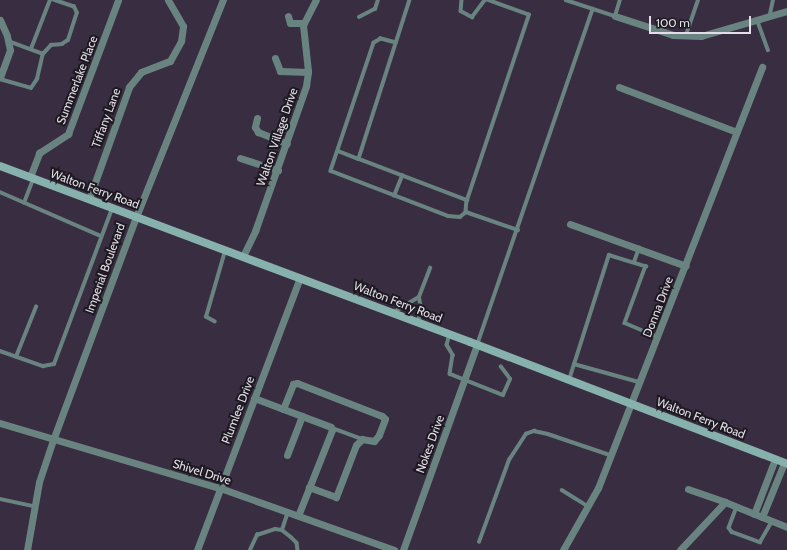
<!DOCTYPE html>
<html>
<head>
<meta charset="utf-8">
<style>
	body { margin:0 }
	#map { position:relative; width:787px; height:550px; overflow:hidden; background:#392e41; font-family:Cabin,sans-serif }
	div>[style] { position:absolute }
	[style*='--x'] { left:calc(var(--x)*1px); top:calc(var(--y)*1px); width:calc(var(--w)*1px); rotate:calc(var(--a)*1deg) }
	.lane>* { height:3.5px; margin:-1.75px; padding:0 1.75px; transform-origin:1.75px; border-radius:1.75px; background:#698480 }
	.street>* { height:7px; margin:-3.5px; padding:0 3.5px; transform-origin:3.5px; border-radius:3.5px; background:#698480 }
	.secondary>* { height:8px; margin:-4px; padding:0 4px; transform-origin:4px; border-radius:4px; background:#86b1ac }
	span { translate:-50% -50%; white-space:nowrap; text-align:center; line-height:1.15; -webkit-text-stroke:4px #1d1921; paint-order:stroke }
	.street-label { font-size:12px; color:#e3dde8 }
	.scale { position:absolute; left:649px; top:16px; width:102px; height:18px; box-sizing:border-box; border:2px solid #e3dde8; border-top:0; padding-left:5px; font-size:12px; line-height:14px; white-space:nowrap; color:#e3dde8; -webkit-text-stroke:3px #1d1921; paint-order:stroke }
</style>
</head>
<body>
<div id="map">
	<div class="lane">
		<div style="--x:410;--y:0;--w:167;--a:107.8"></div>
		<div style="--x:359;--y:159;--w:116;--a:20.8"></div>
		<div style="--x:467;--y:200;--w:12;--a:95"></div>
		<div style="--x:466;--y:212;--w:55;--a:19.1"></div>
		<div style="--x:462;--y:0;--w:11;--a:95"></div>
		<div style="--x:461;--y:11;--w:13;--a:29"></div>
		<div style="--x:472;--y:17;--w:21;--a:-53"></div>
		<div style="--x:566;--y:0;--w:52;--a:18.1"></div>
		<div style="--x:615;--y:16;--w:17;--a:-73"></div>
		<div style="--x:770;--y:14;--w:14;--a:-78"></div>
		<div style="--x:359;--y:17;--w:18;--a:-27"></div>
		<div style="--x:375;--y:9;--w:9;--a:-72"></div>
		<div style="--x:757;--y:19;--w:33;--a:70"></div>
		<div style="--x:686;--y:35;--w:37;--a:-71"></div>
		<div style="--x:8;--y:41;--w:37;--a:20"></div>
		<div style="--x:43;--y:54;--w:12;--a:-48"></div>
		<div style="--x:51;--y:45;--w:11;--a:-5"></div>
		<div style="--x:62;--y:44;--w:7;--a:-34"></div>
		<div style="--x:68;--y:40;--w:28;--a:-72"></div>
		<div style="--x:77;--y:13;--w:7;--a:-117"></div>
		<div style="--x:74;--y:7;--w:21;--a:-161"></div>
		<div style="--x:396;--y:43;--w:16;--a:-165"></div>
		<div style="--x:381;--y:39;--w:8;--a:150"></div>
		<div style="--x:374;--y:43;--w:135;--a:108.6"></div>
		<div style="--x:331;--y:171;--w:125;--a:21"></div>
		<div style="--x:448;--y:216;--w:12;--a:5"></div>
		<div style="--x:460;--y:217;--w:8;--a:-40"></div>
		<div style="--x:31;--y:49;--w:53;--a:-68.8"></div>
		<div style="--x:0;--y:79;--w:32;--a:16"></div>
		<div style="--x:31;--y:88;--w:11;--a:-56"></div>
		<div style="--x:37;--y:79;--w:26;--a:-77"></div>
		<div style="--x:338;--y:151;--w:22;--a:21"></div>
		<div style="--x:0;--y:192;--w:110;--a:23.5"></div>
		<div style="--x:394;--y:196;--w:22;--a:-68"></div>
		<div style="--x:467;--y:200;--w:195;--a:-71.5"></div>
		<div style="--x:529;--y:15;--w:45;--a:-160.3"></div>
		<div style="--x:24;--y:203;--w:26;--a:-69"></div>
		<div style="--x:634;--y:262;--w:15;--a:-70"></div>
		<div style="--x:394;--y:312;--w:29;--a:-31"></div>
		<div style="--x:215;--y:322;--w:10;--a:-151"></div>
		<div style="--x:206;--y:317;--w:69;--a:-73.9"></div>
		<div style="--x:418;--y:322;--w:12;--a:-76"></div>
		<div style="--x:421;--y:310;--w:13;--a:-99"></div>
		<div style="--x:419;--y:297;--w:31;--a:-69"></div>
		<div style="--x:450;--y:334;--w:11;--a:105"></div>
		<div style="--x:447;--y:345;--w:12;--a:59"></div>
		<div style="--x:453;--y:355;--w:19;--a:99"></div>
		<div style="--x:450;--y:374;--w:57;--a:21.6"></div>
		<div style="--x:503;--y:395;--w:17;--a:-66"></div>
		<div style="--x:510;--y:379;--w:15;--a:-127"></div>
		<div style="--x:477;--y:345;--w:355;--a:-71"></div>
		<div style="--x:0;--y:351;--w:46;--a:19.2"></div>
		<div style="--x:43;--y:366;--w:11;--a:-10"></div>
		<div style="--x:54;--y:364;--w:165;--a:-69.5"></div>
		<div style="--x:16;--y:357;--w:54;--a:-68.2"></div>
		<div style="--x:574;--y:364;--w:67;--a:15.5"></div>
		<div style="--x:569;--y:380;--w:131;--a:-72.3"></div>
		<div style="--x:609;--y:255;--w:39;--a:17"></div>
		<div style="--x:646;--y:266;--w:61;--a:110.2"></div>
		<div style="--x:625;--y:323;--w:36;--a:23"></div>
		<div style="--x:332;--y:428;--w:32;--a:20"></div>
		<div style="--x:562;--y:490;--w:31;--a:32"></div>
		<div style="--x:0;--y:499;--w:35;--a:12"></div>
		<div style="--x:737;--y:507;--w:22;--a:111"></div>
		<div style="--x:729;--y:528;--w:5;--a:53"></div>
		<div style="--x:732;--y:532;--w:30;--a:20"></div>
		<div style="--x:760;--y:542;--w:24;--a:-60"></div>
		<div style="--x:282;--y:530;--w:19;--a:-72"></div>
		<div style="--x:479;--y:542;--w:87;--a:-69.9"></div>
		<div style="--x:509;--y:460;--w:31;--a:-57"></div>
		<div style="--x:526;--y:434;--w:9;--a:-21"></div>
		<div style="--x:534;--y:431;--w:14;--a:12"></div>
		<div style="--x:548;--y:434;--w:65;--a:18.7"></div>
		<div style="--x:250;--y:550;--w:17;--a:-65"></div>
		<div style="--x:257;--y:535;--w:19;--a:-18"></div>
		<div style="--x:275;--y:529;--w:7;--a:8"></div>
		<div style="--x:282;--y:530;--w:11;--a:38"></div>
		<div style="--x:291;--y:537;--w:8;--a:45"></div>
		<div style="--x:297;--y:543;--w:7;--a:82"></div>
	</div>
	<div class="street">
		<div style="--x:288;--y:16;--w:7;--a:74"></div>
		<div style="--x:290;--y:23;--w:14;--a:0"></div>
		<div style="--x:615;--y:16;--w:61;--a:18.1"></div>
		<div style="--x:673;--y:35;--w:28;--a:2"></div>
		<div style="--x:701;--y:36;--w:90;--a:-16.2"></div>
		<div style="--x:0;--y:20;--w:17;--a:66"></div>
		<div style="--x:7;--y:36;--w:14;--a:78"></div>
		<div style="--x:10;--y:50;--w:29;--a:110"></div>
		<div style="--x:275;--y:58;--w:14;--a:69"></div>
		<div style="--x:280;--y:71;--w:28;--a:2"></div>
		<div style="--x:619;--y:87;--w:126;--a:20.9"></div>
		<div style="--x:257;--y:118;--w:9;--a:103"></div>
		<div style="--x:255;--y:127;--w:6;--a:59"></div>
		<div style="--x:258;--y:132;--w:31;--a:22"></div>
		<div style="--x:240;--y:158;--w:40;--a:18"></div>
		<div style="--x:30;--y:177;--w:26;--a:-69"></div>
		<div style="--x:39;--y:153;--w:35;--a:-33"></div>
		<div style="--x:68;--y:134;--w:143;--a:-69.5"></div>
		<div style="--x:89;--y:199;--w:119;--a:-70.3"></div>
		<div style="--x:129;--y:87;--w:19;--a:-51"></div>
		<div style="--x:141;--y:72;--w:31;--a:-21"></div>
		<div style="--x:170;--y:61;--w:23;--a:-61"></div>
		<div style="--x:181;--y:41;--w:15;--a:-82"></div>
		<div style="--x:183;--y:26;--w:30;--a:-120"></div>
		<div style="--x:570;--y:224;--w:123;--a:19.9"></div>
		<div style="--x:243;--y:256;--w:28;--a:-64"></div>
		<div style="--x:255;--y:231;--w:154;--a:-70.6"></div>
		<div style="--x:306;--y:86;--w:15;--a:-82"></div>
		<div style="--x:308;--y:71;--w:46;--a:-96.2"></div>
		<div style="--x:303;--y:25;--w:28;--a:-63"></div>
		<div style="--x:254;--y:398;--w:82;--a:20.6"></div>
		<div style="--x:331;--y:427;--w:3;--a:72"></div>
		<div style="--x:332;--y:430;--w:92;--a:111.6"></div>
		<div style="--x:283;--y:409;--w:27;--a:-68"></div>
		<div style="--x:293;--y:384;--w:4;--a:-14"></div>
		<div style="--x:297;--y:383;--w:91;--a:21.2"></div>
		<div style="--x:382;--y:416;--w:4;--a:45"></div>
		<div style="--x:385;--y:419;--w:17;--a:111"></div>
		<div style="--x:379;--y:435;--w:8;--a:130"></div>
		<div style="--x:374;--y:441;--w:12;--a:-171"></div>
		<div style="--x:362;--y:439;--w:8;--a:135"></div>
		<div style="--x:356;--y:445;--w:56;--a:111"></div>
		<div style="--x:336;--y:497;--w:29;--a:-160"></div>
		<div style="--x:0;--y:423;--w:229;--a:16.5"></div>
		<div style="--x:220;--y:488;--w:185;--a:19.6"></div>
		<div style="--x:287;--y:455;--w:42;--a:-69"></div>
		<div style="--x:688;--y:489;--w:39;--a:19"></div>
		<div style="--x:754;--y:514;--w:59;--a:-69.1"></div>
		<div style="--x:762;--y:517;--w:58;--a:-67.8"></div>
		<div style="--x:27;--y:550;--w:69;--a:-80"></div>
		<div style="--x:39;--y:482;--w:44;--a:-71.6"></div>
		<div style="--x:53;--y:440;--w:238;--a:-69.6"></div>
		<div style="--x:136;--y:217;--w:234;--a:-68.2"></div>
		<div style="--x:197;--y:550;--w:291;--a:-69.3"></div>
		<div style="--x:403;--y:550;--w:218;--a:-70.2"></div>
		<div style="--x:563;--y:550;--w:71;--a:-60.6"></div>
		<div style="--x:598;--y:488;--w:452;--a:-68.7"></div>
		<div style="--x:680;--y:550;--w:66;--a:-46.8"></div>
		<div style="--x:725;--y:502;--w:67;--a:22"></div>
	</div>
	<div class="secondary">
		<div style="--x:0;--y:166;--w:502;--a:20.53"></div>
		<div style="--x:470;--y:342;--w:340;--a:21"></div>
	</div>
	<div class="street-label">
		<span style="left:77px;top:80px;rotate:-69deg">Summerlake Place</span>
		<span style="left:106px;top:118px;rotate:-70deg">Tiffany Lane</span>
		<span style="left:277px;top:137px;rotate:-71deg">Walton Village Drive</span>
		<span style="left:95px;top:189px;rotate:20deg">Walton Ferry Road</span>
		<span style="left:105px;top:268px;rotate:-70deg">Imperial Boulevard</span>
		<span style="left:398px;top:302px;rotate:21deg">Walton Ferry Road</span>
		<span style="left:658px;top:307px;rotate:-69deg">Donna Drive</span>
		<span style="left:238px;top:410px;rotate:-69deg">Plumlee Drive</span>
		<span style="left:701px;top:418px;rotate:21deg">Walton Ferry Road</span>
		<span style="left:430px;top:444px;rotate:-70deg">Nokes Drive</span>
		<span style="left:202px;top:472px;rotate:17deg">Shivel Drive</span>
	</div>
	<div class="scale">100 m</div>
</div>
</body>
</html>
